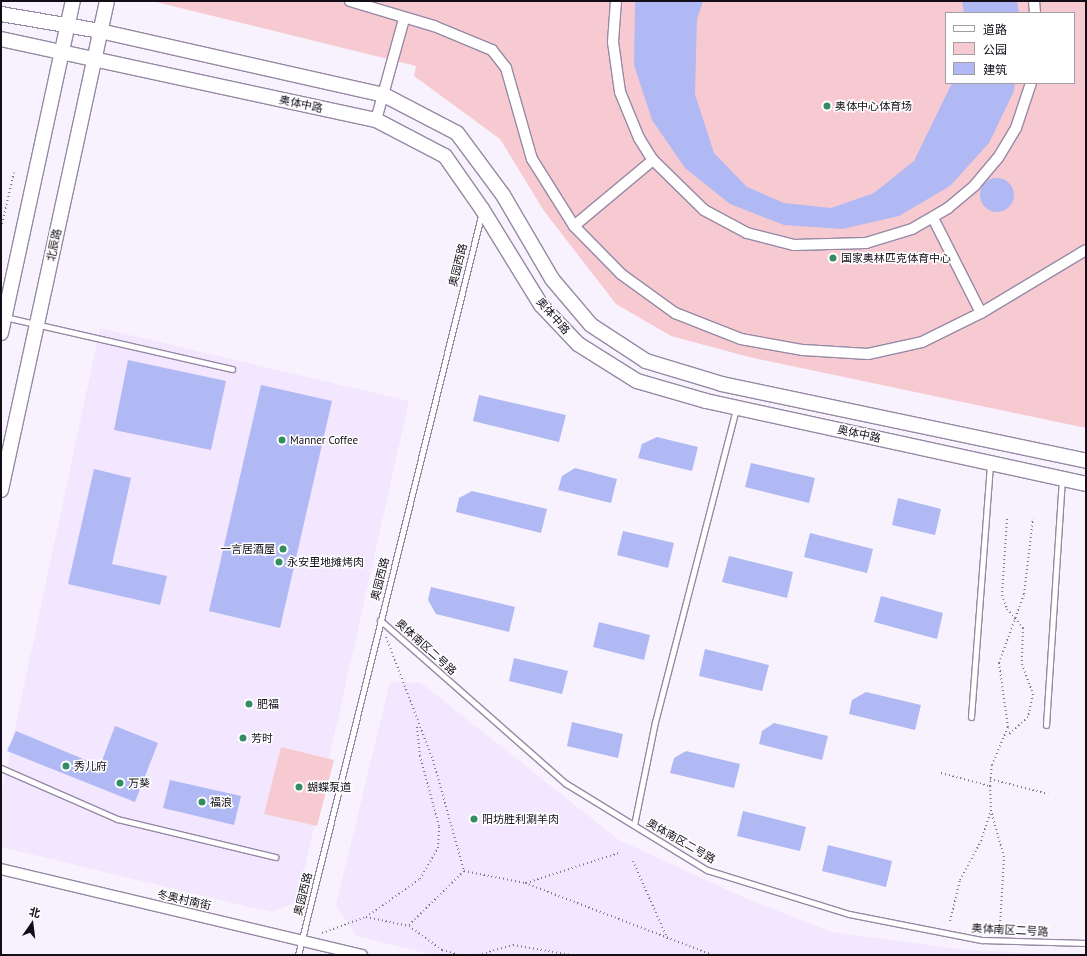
<!DOCTYPE html>
<html>
<head>
<meta charset="utf-8">
<style>
	body { margin:0 }
	#map { position:relative; width:1087px; height:956px; overflow:hidden; background:#f8f2fe; font-family:"PT Sans","Noto Sans SC",sans-serif }
	div>[style] { position:absolute }
	[style*='--x'] { left:calc(var(--x)*1px); top:calc(var(--y)*1px); width:calc(var(--w)*1px); rotate:calc(var(--a)*1deg) }
	.built>* { inset:0; background:#f2e7fe }
	.green>* { inset:0; background:#f7cad2 }
	.building>* { inset:0; background:#b0b9f4 }
	.round { border-radius:50% }
	.path>* { height:2px; margin-top:-1px; transform-origin:0; background:repeating-linear-gradient(90deg,#7d7883 0 1px,transparent 0 4px) }
	.roads { filter:drop-shadow(1px 0 #9689a5) drop-shadow(-1px 0 #9689a5) drop-shadow(0 1px #9689a5) drop-shadow(0 -1px #9689a5) }
	.lane>* { height:5px; margin:-2.5px; padding:0 2.5px; transform-origin:2.5px; border-radius:2.5px; background:#fff }
	.street>* { height:10px; margin:-5px; padding:0 5px; transform-origin:5px; border-radius:5px; background:#fff }
	.secondary>* { height:14px; margin:-7px; padding:0 7px; transform-origin:7px; border-radius:7px; background:#fff }
	.dots>* { width:11px; height:11px; translate:-50% -50%; box-sizing:border-box; border:2px solid #fff; border-radius:50% }
	span { translate:-50% -50%; white-space:nowrap; text-align:center; line-height:1.15; -webkit-text-stroke:3px #fff; paint-order:stroke }
	.street-label { font-size:11px; color:#120d17 }
	.poi-label { font-size:11px; color:#120d17 }
	.left { translate:0 -50%; text-align:left }
	.right { translate:-100% -50%; text-align:right }
	.frame { position:absolute; inset:0; border:2px solid #120d17; pointer-events:none }
	.legend { position:absolute; left:945px; top:12px; width:130px; height:72px; box-sizing:border-box; background:#fff; border:1px solid #a09ea2; margin:0; padding:5px 7px; list-style:none; font-size:12px; color:#120d17 }
	.legend li { display:flex; align-items:center; gap:8px; height:20px }
	.legend b { width:20px; border:1px solid #a09ea2 }
	.north { position:absolute; left:12px; top:904px; width:40px; height:40px; -webkit-text-stroke:3px #fff; paint-order:stroke; rotate:14deg; font-size:11px; font-weight:700; line-height:16px; text-align:center; color:#120d17 }
	.north::after { content:''; display:block; margin:auto; width:14px; height:18px; background:#120d17; clip-path:polygon(50% 0,100% 100%,50% 72%,0 100%) }
</style>
</head>
<body>
<div id="map">
	<div class="built">
		<div style="clip-path:polygon(100px 328px,409px 401px,297px 902px,271px 912px,1px 847px,1px 794px)"></div>
		<div style="clip-path:polygon(390px 682px,421px 683px,619px 840px,745px 898px,832px 932px,966px 950px,1067px 955px,434px 955px,356px 936px,336px 905px)"></div>
	</div>
	<div class="green">
		<div style="clip-path:polygon(evenodd,1086px 1px,1086px 428px,749px 357px,671px 336px,616px 304px,544px 211px,500px 139px,414px 76px,416px 66px,156px 2px,1086px 1px,946px 13px,1074px 13px,1074px 83px,946px 83px,946px 13px)"></div>
		<div style="clip-path:polygon(281px 747px,334px 760px,317px 826px,264px 814px)"></div>
	</div>
	<div class="building">
		<div style="clip-path:polygon(635px 1px,703px 1px,697px 19px,695px 94px,714px 153px,747px 187px,784px 203px,831px 208px,874px 193px,914px 161px,952px 83px,1015px 83px,1014px 91px,989px 143px,950px 186px,899px 216px,842px 229px,784px 225px,730px 204px,685px 168px,652px 120px,634px 65px)"></div>
		<div style="clip-path:polygon(962px 1px,1017px 1px,1019px 13px,964px 13px)"></div>
		<div class="round" style="left:980px;top:178px;width:34px;height:34px"></div>
		<div style="clip-path:polygon(128px 360px,226px 381px,211px 450px,114px 430px)"></div>
		<div style="clip-path:polygon(261px 385px,332px 401px,280px 628px,209px 611px)"></div>
		<div style="clip-path:polygon(479px 395px,566px 415px,559px 442px,473px 421px)"></div>
		<div style="clip-path:polygon(657px 437px,698px 447px,692px 471px,638px 458px,642px 444px)"></div>
		<div style="clip-path:polygon(751px 463px,815px 478px,809px 503px,745px 487px)"></div>
		<div style="clip-path:polygon(575px 468px,617px 479px,611px 503px,558px 490px,562px 476px)"></div>
		<div style="clip-path:polygon(94px 469px,131px 478px,112px 564px,167px 576px,160px 605px,68px 584px)"></div>
		<div style="clip-path:polygon(472px 491px,547px 509px,541px 533px,456px 512px,459px 498px)"></div>
		<div style="clip-path:polygon(898px 498px,941px 509px,935px 535px,892px 525px)"></div>
		<div style="clip-path:polygon(623px 531px,674px 543px,668px 568px,617px 555px)"></div>
		<div style="clip-path:polygon(810px 533px,873px 549px,867px 573px,804px 557px)"></div>
		<div style="clip-path:polygon(729px 556px,793px 572px,787px 598px,722px 582px)"></div>
		<div style="clip-path:polygon(431px 587px,515px 607px,509px 632px,436px 614px,428px 600px)"></div>
		<div style="clip-path:polygon(881px 596px,943px 613px,937px 639px,874px 622px)"></div>
		<div style="clip-path:polygon(599px 622px,650px 635px,644px 660px,593px 647px)"></div>
		<div style="clip-path:polygon(705px 649px,769px 665px,762px 691px,699px 676px)"></div>
		<div style="clip-path:polygon(514px 658px,568px 671px,562px 694px,509px 681px)"></div>
		<div style="clip-path:polygon(866px 692px,921px 705px,915px 730px,849px 714px,852px 700px)"></div>
		<div style="clip-path:polygon(572px 722px,623px 734px,618px 758px,567px 746px)"></div>
		<div style="clip-path:polygon(774px 723px,828px 736px,822px 760px,759px 744px,762px 731px)"></div>
		<div style="clip-path:polygon(115px 726px,158px 743px,135px 802px,7px 751px,16px 731px,100px 766px)"></div>
		<div style="clip-path:polygon(686px 751px,740px 764px,734px 788px,670px 773px,674px 758px)"></div>
		<div style="clip-path:polygon(170px 780px,241px 796px,234px 825px,163px 808px)"></div>
		<div style="clip-path:polygon(743px 811px,806px 827px,800px 851px,737px 836px)"></div>
		<div style="clip-path:polygon(828px 845px,892px 861px,886px 887px,822px 871px)"></div>
	</div>
	<div class="path">
		<div style="--x:1;--y:228;--w:57;--a:-76.9"></div>
		<div style="--x:1007;--y:519;--w:76;--a:93.8"></div>
		<div style="--x:1002;--y:595;--w:15;--a:70"></div>
		<div style="--x:1007;--y:609;--w:25;--a:50"></div>
		<div style="--x:1023;--y:628;--w:36;--a:92"></div>
		<div style="--x:1022;--y:664;--w:32;--a:70"></div>
		<div style="--x:1033;--y:694;--w:24;--a:102"></div>
		<div style="--x:1028;--y:717;--w:28;--a:138"></div>
		<div style="--x:386;--y:637;--w:132;--a:69.1"></div>
		<div style="--x:433;--y:760;--w:115;--a:74.4"></div>
		<div style="--x:464;--y:871;--w:62;--a:11.1"></div>
		<div style="--x:525;--y:883;--w:201;--a:21"></div>
		<div style="--x:941;--y:773;--w:51;--a:14.9"></div>
		<div style="--x:990;--y:779;--w:60;--a:14.5"></div>
		<div style="--x:633;--y:861;--w:86;--a:66.1"></div>
		<div style="--x:526;--y:883;--w:98;--a:-17.9"></div>
		<div style="--x:366;--y:917;--w:66;--a:-35.1"></div>
		<div style="--x:420;--y:879;--w:36;--a:-60"></div>
		<div style="--x:438;--y:848;--w:22;--a:-87"></div>
		<div style="--x:439;--y:826;--w:73;--a:-105.2"></div>
		<div style="--x:420;--y:756;--w:31;--a:-96"></div>
		<div style="--x:950;--y:921;--w:42;--a:-76.3"></div>
		<div style="--x:960;--y:880;--w:44;--a:-61.7"></div>
		<div style="--x:981;--y:841;--w:32;--a:-72"></div>
		<div style="--x:409;--y:925;--w:77;--a:-44.5"></div>
		<div style="--x:1000;--y:925;--w:68;--a:-86.6"></div>
		<div style="--x:1004;--y:857;--w:48;--a:-105.8"></div>
		<div style="--x:991;--y:811;--w:25;--a:-92"></div>
		<div style="--x:990;--y:786;--w:21;--a:-85"></div>
		<div style="--x:992;--y:765;--w:41;--a:-67.2"></div>
		<div style="--x:1008;--y:727;--w:65;--a:-98"></div>
		<div style="--x:999;--y:663;--w:73;--a:-70.1"></div>
		<div style="--x:1024;--y:594;--w:76;--a:-83.2"></div>
		<div style="--x:322;--y:933;--w:47;--a:-20"></div>
		<div style="--x:366;--y:917;--w:44;--a:11.8"></div>
		<div style="--x:409;--y:926;--w:41;--a:36"></div>
		<div style="--x:442;--y:950;--w:18;--a:16"></div>
		<div style="--x:478;--y:955;--w:36;--a:-16"></div>
		<div style="--x:513;--y:945;--w:59;--a:9.8"></div>
	</div>
	<div class="roads">
		<div class="lane">
			<div style="--x:5;--y:317;--w:233;--a:12.9"></div>
			<div style="--x:380;--y:620;--w:247;--a:41.4"></div>
			<div style="--x:565;--y:783;--w:167;--a:31.5"></div>
			<div style="--x:707;--y:870;--w:149;--a:17.2"></div>
			<div style="--x:849;--y:914;--w:136;--a:11.1"></div>
			<div style="--x:982;--y:940;--w:104;--a:1.7"></div>
			<div style="--x:971;--y:717;--w:254;--a:-85.7"></div>
			<div style="--x:1046;--y:725;--w:246;--a:-86.3"></div>
			<div style="--x:1;--y:768;--w:127;--a:23.7"></div>
			<div style="--x:117;--y:819;--w:163;--a:13.5"></div>
			<div style="--x:634;--y:825;--w:105;--a:-78.5"></div>
			<div style="--x:655;--y:722;--w:323;--a:-75.5"></div>
			<div style="--x:298;--y:955;--w:765;--a:-76.09"></div>
		</div>
		<div class="street">
			<div style="--x:350;--y:1;--w:88;--a:16.6"></div>
			<div style="--x:434;--y:26;--w:63;--a:22.5"></div>
			<div style="--x:492;--y:50;--w:23;--a:52"></div>
			<div style="--x:506;--y:68;--w:95;--a:74.1"></div>
			<div style="--x:532;--y:159;--w:79;--a:57.9"></div>
			<div style="--x:574;--y:226;--w:67;--a:45.6"></div>
			<div style="--x:621;--y:274;--w:67;--a:35.8"></div>
			<div style="--x:675;--y:313;--w:71;--a:21.5"></div>
			<div style="--x:741;--y:339;--w:63;--a:10.1"></div>
			<div style="--x:803;--y:350;--w:65;--a:3.5"></div>
			<div style="--x:868;--y:354;--w:55;--a:-12.5"></div>
			<div style="--x:922;--y:342;--w:66;--a:-26.2"></div>
			<div style="--x:981;--y:313;--w:122;--a:-31"></div>
			<div style="--x:616;--y:1;--w:41;--a:94.2"></div>
			<div style="--x:613;--y:42;--w:50;--a:82"></div>
			<div style="--x:620;--y:92;--w:50;--a:67.6"></div>
			<div style="--x:639;--y:138;--w:26;--a:58"></div>
			<div style="--x:653;--y:160;--w:71;--a:44.4"></div>
			<div style="--x:704;--y:210;--w:49;--a:28.1"></div>
			<div style="--x:747;--y:233;--w:49;--a:14.3"></div>
			<div style="--x:794;--y:245;--w:72;--a:-1.6"></div>
			<div style="--x:866;--y:243;--w:48;--a:-16.9"></div>
			<div style="--x:912;--y:229;--w:42;--a:-30.3"></div>
			<div style="--x:948;--y:208;--w:35;--a:-40"></div>
			<div style="--x:975;--y:185;--w:35;--a:-50"></div>
			<div style="--x:998;--y:158;--w:35;--a:-59"></div>
			<div style="--x:1016;--y:128;--w:47;--a:-71.6"></div>
			<div style="--x:1034;--y:1;--w:12;--a:85"></div>
			<div style="--x:376;--y:120;--w:105;--a:-74.5"></div>
			<div style="--x:933;--y:218;--w:106;--a:63.2"></div>
			<div style="--x:574;--y:226;--w:103;--a:-39.9"></div>
			<div style="--x:1;--y:869;--w:371;--a:13.4"></div>
		</div>
		<div class="secondary">
			<div style="--x:1;--y:14;--w:100;--a:9.7"></div>
			<div style="--x:100;--y:31;--w:291;--a:12.7"></div>
			<div style="--x:384;--y:95;--w:82;--a:27.5"></div>
			<div style="--x:457;--y:133;--w:77;--a:53.4"></div>
			<div style="--x:503;--y:195;--w:97;--a:59.7"></div>
			<div style="--x:552;--y:279;--w:60;--a:49.7"></div>
			<div style="--x:591;--y:325;--w:66;--a:33.2"></div>
			<div style="--x:646;--y:361;--w:79;--a:16.8"></div>
			<div style="--x:722;--y:384;--w:372;--a:11.9"></div>
			<div style="--x:1;--y:39;--w:384;--a:12.2"></div>
			<div style="--x:376;--y:120;--w:78;--a:27.6"></div>
			<div style="--x:445;--y:156;--w:65;--a:55.1"></div>
			<div style="--x:482;--y:209;--w:113;--a:58.4"></div>
			<div style="--x:541;--y:305;--w:54;--a:46.5"></div>
			<div style="--x:578;--y:344;--w:70;--a:32.1"></div>
			<div style="--x:637;--y:381;--w:72;--a:16.2"></div>
			<div style="--x:706;--y:401;--w:389;--a:12.3"></div>
			<div style="--x:1;--y:333;--w:340;--a:-77.8"></div>
			<div style="--x:1;--y:490;--w:500;--a:-77.77"></div>
		</div>
	</div>
	<div class="dots">
		<div style="left:827px;top:106px;background:#338d62"></div>
		<div style="left:833px;top:258px;background:#338d62"></div>
		<div style="left:282px;top:440px;background:#338d62"></div>
		<div style="left:283px;top:549px;background:#338d62"></div>
		<div style="left:279px;top:562px;background:#338d62"></div>
		<div style="left:249px;top:704px;background:#338d62"></div>
		<div style="left:243px;top:738px;background:#338d62"></div>
		<div style="left:66px;top:766px;background:#338d62"></div>
		<div style="left:120px;top:783px;background:#338d62"></div>
		<div style="left:299px;top:787px;background:#338d62"></div>
		<div style="left:202px;top:802px;background:#338d62"></div>
		<div style="left:474px;top:819px;background:#338d62"></div>
	</div>
	<div class="street-label">
		<span style="left:301px;top:104px;rotate:12deg">奥体中路</span>
		<span style="left:54px;top:245px;rotate:-78deg">北辰路</span>
		<span style="left:458px;top:265px;rotate:-76deg">奥园西路</span>
		<span style="left:553px;top:316px;rotate:49deg">奥体中路</span>
		<span style="left:859px;top:434px;rotate:12deg">奥体中路</span>
		<span style="left:380px;top:579px;rotate:-76deg">奥园西路</span>
		<span style="left:426px;top:647px;rotate:42deg">奥体南区二号路</span>
		<span style="left:681px;top:841px;rotate:30deg">奥体南区二号路</span>
		<span style="left:303px;top:894px;rotate:-76deg">奥园西路</span>
		<span style="left:184px;top:900px;rotate:13deg">冬奥村南街</span>
		<span style="left:1010px;top:930px;rotate:3deg">奥体南区二号路</span>
	</div>
	<div class="poi-label">
		<span class="left" style="left:835px;top:106px">奥体中心体育场</span>
		<span class="left" style="left:841px;top:258px">国家奥林匹克体育中心</span>
		<span class="left" style="left:290px;top:440px">Manner Coffee</span>
		<span class="right" style="left:275px;top:549px">一言居酒屋</span>
		<span class="left" style="left:287px;top:562px">永安里地摊烤肉</span>
		<span class="left" style="left:257px;top:704px">肥福</span>
		<span class="left" style="left:251px;top:738px">芳时</span>
		<span class="left" style="left:74px;top:766px">秀儿府</span>
		<span class="left" style="left:128px;top:783px">万葵</span>
		<span class="left" style="left:307px;top:787px">蝴蝶泵道</span>
		<span class="left" style="left:210px;top:802px">福浪</span>
		<span class="left" style="left:482px;top:819px">阳坊胜利涮羊肉</span>
	</div>
	<div class="frame"></div>
	<ul class="legend">
	<li><b style="height:5px;background:#fff"></b>道路</li>
	<li><b style="height:11px;background:#f7cad2"></b>公园</li>
	<li><b style="height:11px;background:#b0b9f4"></b>建筑</li>
	</ul>
	<div class="north">北</div>
</div>
</body>
</html>
